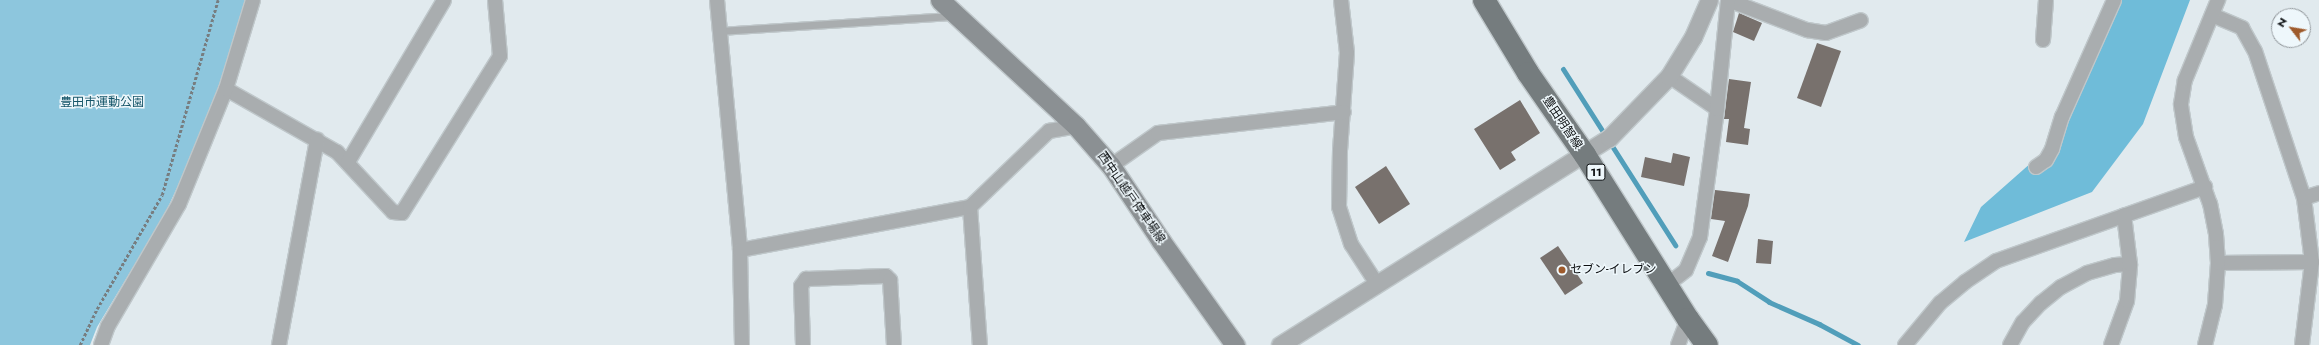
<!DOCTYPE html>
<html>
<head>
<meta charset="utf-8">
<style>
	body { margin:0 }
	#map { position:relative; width:2319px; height:345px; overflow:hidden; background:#e1eaee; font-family:Jost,"Noto Sans JP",sans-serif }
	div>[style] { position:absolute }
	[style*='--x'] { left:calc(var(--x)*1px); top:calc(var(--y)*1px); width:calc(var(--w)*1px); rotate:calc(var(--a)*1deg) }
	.green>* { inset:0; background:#8dc6dd }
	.forest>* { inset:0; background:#6fbcd9 }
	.stream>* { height:5px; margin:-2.5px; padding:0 2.5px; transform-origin:2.5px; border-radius:2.5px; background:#519eba }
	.building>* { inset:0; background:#78716d }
	.path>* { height:2.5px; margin-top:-1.25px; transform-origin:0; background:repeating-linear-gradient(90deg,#777d80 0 3px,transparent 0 5px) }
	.roads { filter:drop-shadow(1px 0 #bfc7ca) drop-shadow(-1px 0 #bfc7ca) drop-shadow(0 1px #bfc7ca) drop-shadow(0 -1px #bfc7ca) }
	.service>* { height:7px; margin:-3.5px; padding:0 3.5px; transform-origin:3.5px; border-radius:3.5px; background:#a9adaf }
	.minor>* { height:14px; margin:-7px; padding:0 7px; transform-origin:7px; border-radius:7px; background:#a9adaf }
	.tertiary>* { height:17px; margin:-8.5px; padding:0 8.5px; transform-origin:8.5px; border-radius:8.5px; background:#a9adaf }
	.secondary>* { height:19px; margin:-9.5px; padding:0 9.5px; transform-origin:9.5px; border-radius:9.5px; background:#8b9093 }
	.primary>* { height:22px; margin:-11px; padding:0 11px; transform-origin:11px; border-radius:11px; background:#757c7e }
	.dots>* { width:11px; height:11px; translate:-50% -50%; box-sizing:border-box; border:2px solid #eef7fb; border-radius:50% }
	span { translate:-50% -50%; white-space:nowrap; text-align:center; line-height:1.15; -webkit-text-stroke:3px #eef7fb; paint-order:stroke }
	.shield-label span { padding:1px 3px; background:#eef7fb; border:1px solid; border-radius:3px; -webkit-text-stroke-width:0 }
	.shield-label { font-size:11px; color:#0a0d0f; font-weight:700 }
	.park-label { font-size:12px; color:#155569 }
	.street-label { font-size:12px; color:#0a0d0f }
	.poi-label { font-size:12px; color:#0a0d0f }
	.left { translate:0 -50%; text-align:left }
	.north { position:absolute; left:2271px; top:8px; width:40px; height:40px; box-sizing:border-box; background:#eef7fb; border:1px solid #93999d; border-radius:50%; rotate:301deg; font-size:11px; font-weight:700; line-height:16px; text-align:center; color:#0a0d0f }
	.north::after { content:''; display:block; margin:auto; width:14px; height:18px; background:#9e5a2b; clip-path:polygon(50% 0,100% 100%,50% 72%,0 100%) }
</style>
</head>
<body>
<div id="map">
	<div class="green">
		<div style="clip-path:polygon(0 0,247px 0,220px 94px,164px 216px,97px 327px,90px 345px,0 345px)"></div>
	</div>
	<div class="forest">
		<div style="clip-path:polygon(2121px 0,2190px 0,2143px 124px,2092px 192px,1964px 242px,1981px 207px,2057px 140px)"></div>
	</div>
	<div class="stream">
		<div style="--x:1563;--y:69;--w:209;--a:57.5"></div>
		<div style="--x:1708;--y:273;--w:30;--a:15"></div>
		<div style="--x:1737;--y:281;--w:38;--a:33"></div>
		<div style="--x:1769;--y:302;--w:55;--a:23.7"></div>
		<div style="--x:1819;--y:324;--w:44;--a:28.3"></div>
	</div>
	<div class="building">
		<div style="clip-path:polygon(1739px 13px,1762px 23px,1754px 41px,1733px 32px)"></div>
		<div style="clip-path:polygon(1817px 43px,1841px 51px,1821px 107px,1797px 98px)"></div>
		<div style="clip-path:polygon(1729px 79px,1751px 82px,1744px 128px,1750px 129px,1748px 145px,1726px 142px,1729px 119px,1724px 119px)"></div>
		<div style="clip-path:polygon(1520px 100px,1540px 133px,1511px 152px,1516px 160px,1500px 170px,1474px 129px)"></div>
		<div style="clip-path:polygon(1673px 153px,1690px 157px,1684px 186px,1641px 177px,1645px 157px,1671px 163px)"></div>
		<div style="clip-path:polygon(1386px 166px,1410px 204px,1379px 224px,1355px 187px)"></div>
		<div style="clip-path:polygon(1715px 190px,1750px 194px,1748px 206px,1728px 262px,1712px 256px,1725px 221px,1711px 219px)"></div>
		<div style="clip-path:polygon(1758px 239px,1773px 241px,1771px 264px,1756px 263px)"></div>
		<div style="clip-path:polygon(1558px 246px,1583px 283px,1565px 295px,1540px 258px)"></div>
	</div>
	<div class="path">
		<div style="--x:80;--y:345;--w:40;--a:-65"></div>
		<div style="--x:97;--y:309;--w:131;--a:-60.3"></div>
		<div style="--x:162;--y:195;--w:203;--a:-74"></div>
	</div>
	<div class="roads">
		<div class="service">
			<div style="--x:719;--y:31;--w:233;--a:-3.7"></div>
		</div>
		<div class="minor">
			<div style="--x:717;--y:0;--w:251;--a:84.7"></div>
			<div style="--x:740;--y:250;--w:95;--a:88.8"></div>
			<div style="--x:1341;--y:0;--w:53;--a:83.5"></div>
			<div style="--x:1347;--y:53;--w:97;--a:94.1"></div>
			<div style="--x:1340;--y:150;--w:57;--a:91"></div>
			<div style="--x:1339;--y:207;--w:39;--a:72"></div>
			<div style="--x:1351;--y:244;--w:48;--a:57"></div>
			<div style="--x:1728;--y:0;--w:85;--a:20.8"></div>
			<div style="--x:1807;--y:30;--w:19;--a:9"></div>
			<div style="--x:1826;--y:33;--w:37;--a:-20"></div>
			<div style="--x:2212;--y:15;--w:33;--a:23"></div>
			<div style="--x:2242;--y:28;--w:26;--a:61"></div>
			<div style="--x:2255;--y:51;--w:155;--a:71.6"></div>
			<div style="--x:2304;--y:198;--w:64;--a:82.9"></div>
			<div style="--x:2312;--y:262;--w:84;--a:96.9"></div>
			<div style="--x:2043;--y:40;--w:40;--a:-85.7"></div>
			<div style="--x:1669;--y:76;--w:58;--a:34.5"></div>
			<div style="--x:226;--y:89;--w:128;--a:29.6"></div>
			<div style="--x:337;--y:152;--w:82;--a:47"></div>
			<div style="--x:393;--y:212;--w:9;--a:6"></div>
			<div style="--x:402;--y:213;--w:185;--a:-58"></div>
			<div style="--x:500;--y:56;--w:56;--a:-95.1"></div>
			<div style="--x:348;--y:162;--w:188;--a:-59.3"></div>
			<div style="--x:1111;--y:166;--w:57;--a:-35.1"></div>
			<div style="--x:1158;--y:133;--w:187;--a:-6.4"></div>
			<div style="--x:2036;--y:167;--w:12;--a:-35"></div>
			<div style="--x:2046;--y:160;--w:13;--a:-61"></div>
			<div style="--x:2052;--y:149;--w:34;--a:-73"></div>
			<div style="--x:2062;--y:117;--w:128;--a:-66"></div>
			<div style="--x:2304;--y:198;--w:16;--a:-18"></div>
			<div style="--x:970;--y:207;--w:138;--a:85.9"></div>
			<div style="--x:740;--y:250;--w:234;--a:-10.6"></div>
			<div style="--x:970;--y:207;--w:110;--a:-43.9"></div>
			<div style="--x:1049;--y:131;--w:27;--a:-10"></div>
			<div style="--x:2218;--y:263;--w:94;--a:-0.6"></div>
			<div style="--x:1667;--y:285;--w:24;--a:-38"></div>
			<div style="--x:1686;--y:270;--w:36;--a:-67"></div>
			<div style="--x:1700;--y:237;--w:129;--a:-82.4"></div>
			<div style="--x:1717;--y:109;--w:110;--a:-84.2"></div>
			<div style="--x:101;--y:345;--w:20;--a:-70"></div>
			<div style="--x:108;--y:326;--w:141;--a:-59.8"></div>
			<div style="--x:179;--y:204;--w:124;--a:-67.8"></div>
			<div style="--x:226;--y:89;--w:93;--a:-73.1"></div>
			<div style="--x:279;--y:345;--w:209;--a:-79.5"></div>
			<div style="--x:803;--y:345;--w:59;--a:-91.9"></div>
			<div style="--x:801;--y:286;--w:9;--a:-54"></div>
			<div style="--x:806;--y:279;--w:80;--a:-2.1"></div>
			<div style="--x:886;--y:276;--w:6;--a:45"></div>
			<div style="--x:890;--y:280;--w:65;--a:86.5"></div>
			<div style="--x:1678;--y:345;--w:28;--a:-69"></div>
			<div style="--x:1905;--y:345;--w:55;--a:-50.2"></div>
			<div style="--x:1940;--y:303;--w:33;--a:-40"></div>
			<div style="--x:1965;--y:282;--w:37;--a:-34"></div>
			<div style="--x:1996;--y:261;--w:222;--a:-19.5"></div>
			<div style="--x:2010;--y:345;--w:26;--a:-61"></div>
			<div style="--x:2023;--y:322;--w:26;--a:-47"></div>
			<div style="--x:2041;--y:303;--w:26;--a:-39"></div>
			<div style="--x:2061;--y:287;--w:30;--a:-28"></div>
			<div style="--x:2087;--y:273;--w:29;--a:-16"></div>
			<div style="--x:2115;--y:265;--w:15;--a:-4"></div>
			<div style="--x:2111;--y:345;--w:47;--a:-70"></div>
			<div style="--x:2127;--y:301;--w:37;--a:-85"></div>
			<div style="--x:2130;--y:264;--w:49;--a:-97"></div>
			<div style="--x:2205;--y:345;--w:41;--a:-76"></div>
			<div style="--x:2215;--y:305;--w:42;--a:-85.9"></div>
			<div style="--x:2218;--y:263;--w:29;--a:-94"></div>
			<div style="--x:2216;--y:234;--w:31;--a:-101"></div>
			<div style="--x:2210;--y:204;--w:71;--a:-109.7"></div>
			<div style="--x:2186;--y:137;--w:33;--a:-99"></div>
			<div style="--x:2181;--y:104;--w:24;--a:-81"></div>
			<div style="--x:2185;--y:80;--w:87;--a:-67.6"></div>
		</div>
		<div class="tertiary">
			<div style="--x:1280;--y:345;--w:389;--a:-32.2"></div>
			<div style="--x:1609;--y:138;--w:86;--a:-45.9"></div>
			<div style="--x:1669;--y:76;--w:46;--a:-58.4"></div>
			<div style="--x:1693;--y:37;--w:40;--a:-66.6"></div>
		</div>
		<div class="secondary">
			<div style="--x:940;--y:0;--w:185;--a:42.8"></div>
			<div style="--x:1076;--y:126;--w:53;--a:48.8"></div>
			<div style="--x:1111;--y:166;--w:90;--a:56.3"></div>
			<div style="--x:1161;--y:241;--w:128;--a:54.6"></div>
		</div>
		<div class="primary">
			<div style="--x:1484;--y:0;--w:85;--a:58.9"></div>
			<div style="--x:1528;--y:73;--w:100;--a:55.2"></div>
			<div style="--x:1585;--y:155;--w:194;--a:57.9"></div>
			<div style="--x:1688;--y:319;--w:32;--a:54"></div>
		</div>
	</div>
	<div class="dots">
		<div style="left:1562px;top:270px;background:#9e5a2b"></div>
	</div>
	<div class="shield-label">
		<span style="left:1596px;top:172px">11</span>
	</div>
	<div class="park-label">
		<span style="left:102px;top:103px">豊田市運動公園</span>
	</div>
	<div class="street-label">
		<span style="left:1562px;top:123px;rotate:56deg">豊田明智線</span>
		<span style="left:1131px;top:198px;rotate:55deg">西中山越戸停車場線</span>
	</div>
	<div class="poi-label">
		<span class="left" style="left:1570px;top:270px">セブン-イレブン</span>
	</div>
	<div class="north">N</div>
</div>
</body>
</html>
